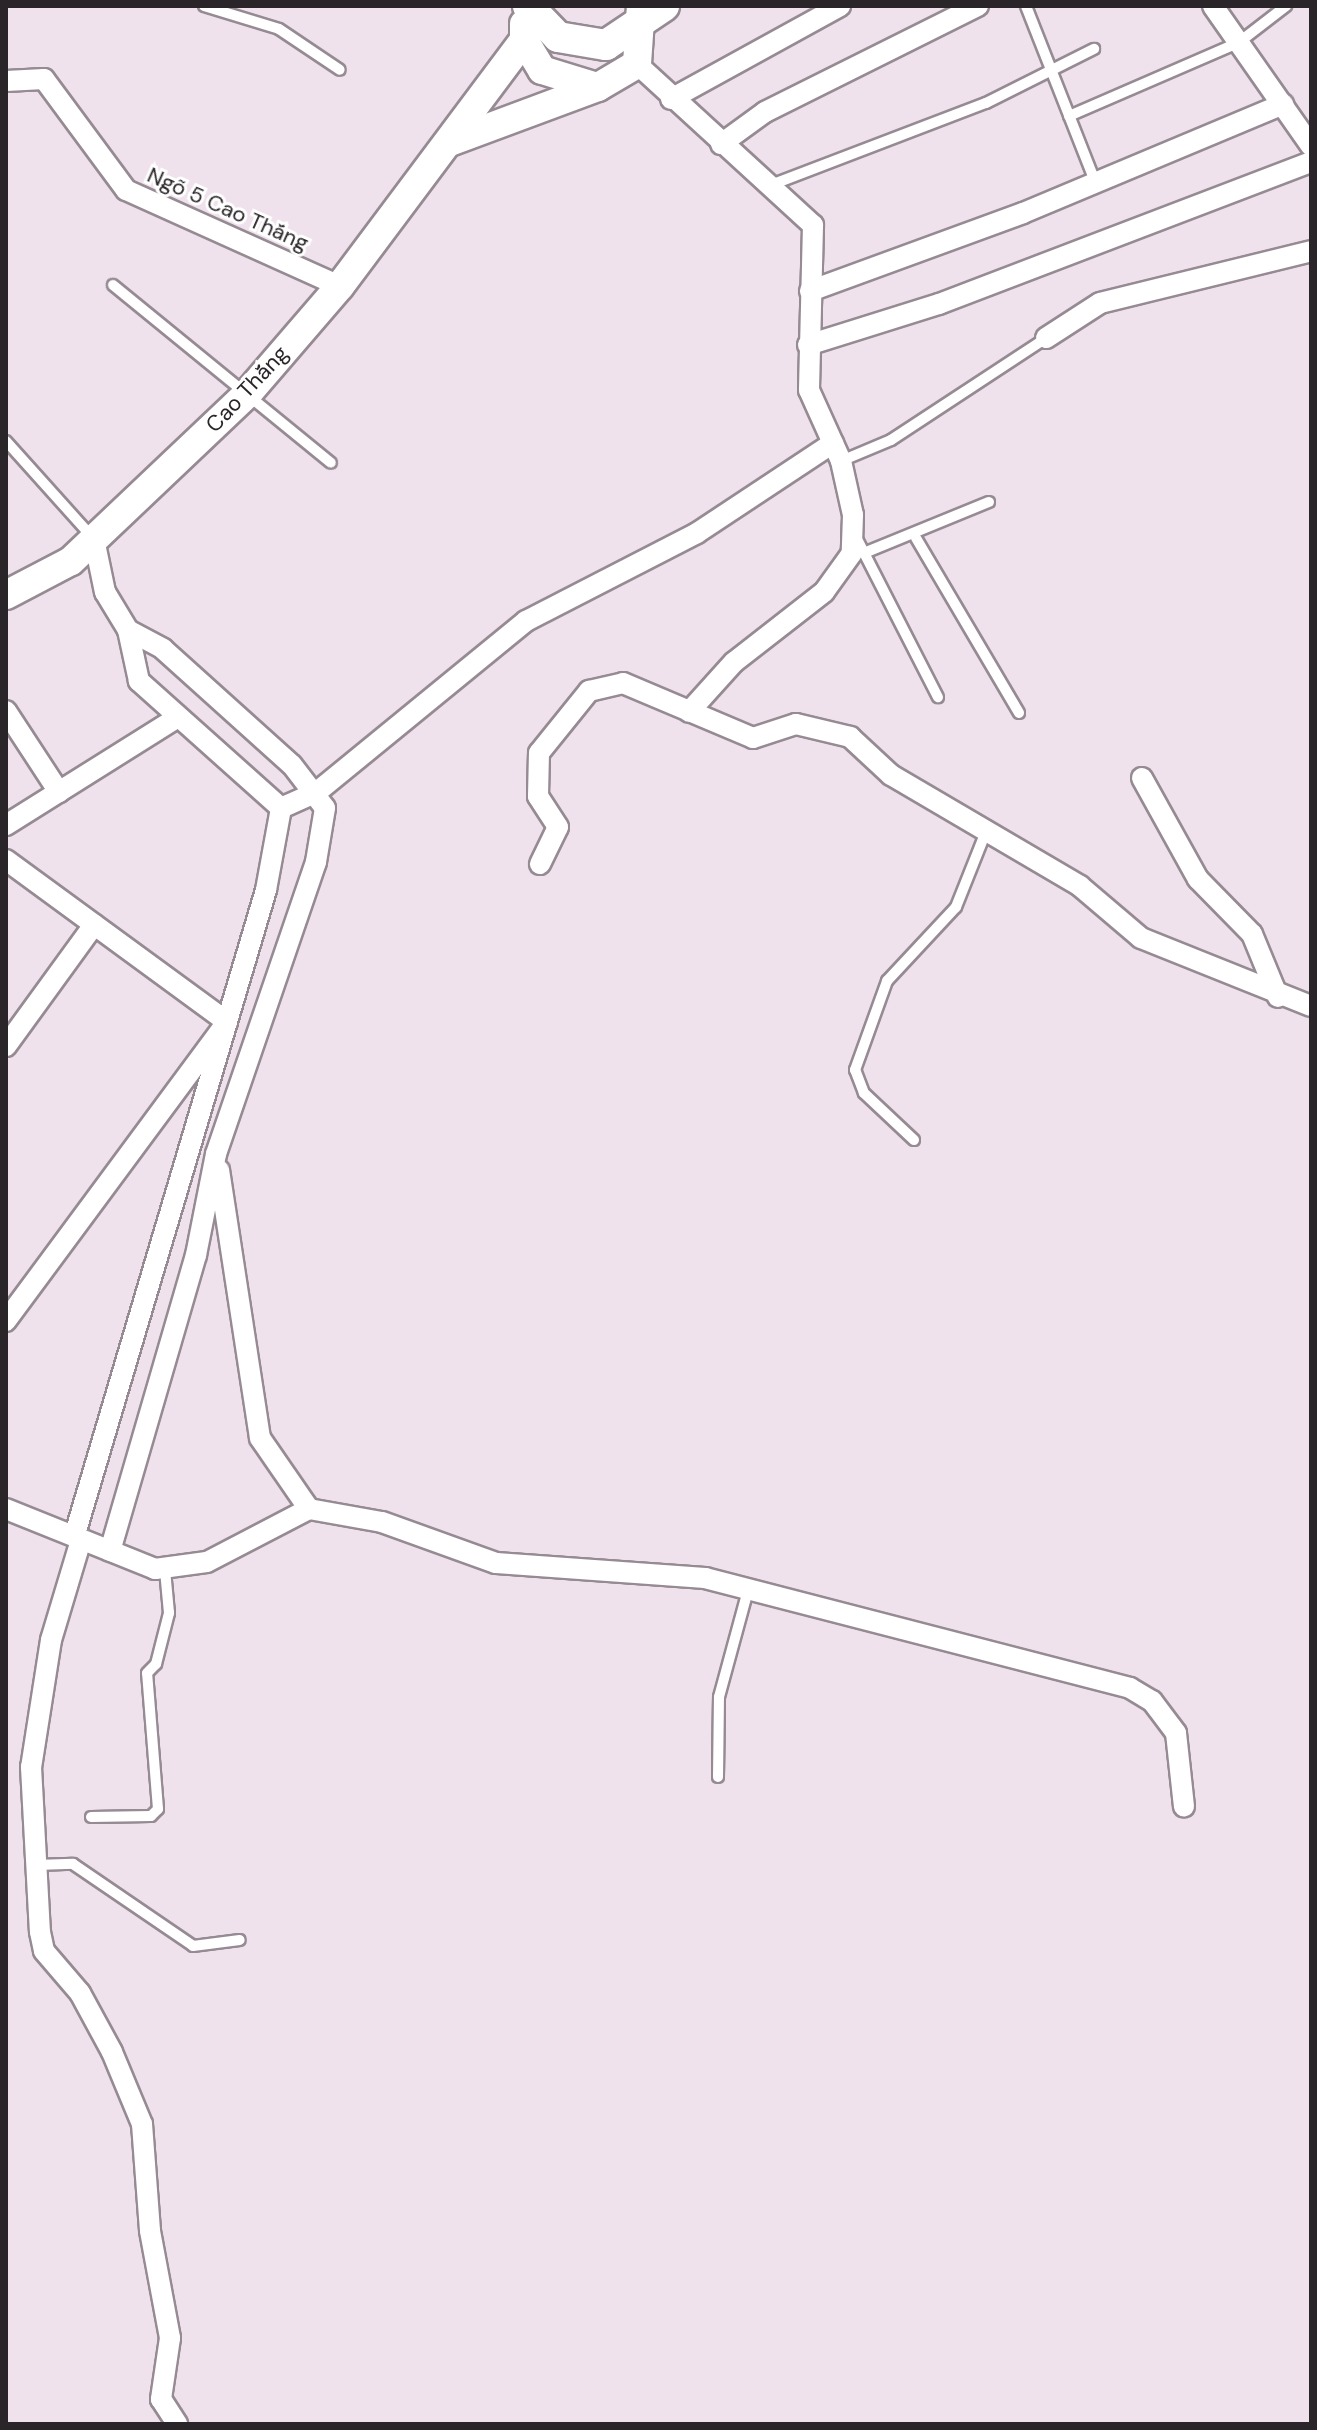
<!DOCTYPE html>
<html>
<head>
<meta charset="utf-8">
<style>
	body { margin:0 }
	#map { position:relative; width:1317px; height:2430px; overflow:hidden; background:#efe2ec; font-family:"DM Sans",sans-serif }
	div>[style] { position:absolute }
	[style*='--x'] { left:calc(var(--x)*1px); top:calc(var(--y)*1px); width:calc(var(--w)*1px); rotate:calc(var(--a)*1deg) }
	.roads { filter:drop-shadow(2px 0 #968a93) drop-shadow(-2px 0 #968a93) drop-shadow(0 2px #968a93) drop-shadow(0 -2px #968a93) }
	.lane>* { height:10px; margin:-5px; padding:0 5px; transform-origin:5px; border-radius:5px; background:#fff }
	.street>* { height:20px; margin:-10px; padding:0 10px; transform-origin:10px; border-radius:10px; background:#fff }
	.secondary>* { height:28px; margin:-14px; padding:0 14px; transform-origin:14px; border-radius:14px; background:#fff }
	.primary>* { height:30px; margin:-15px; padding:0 15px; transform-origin:15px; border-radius:15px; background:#fff }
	span { translate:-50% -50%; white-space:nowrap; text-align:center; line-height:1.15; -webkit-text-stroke:6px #fff; paint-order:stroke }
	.street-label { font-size:22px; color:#2a2529 }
	.frame { position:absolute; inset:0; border:8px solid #2a2529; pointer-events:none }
</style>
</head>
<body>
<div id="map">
	<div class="roads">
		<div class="lane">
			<div style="--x:204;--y:6;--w:78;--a:17"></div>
			<div style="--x:279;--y:29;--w:73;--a:33.9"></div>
			<div style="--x:1026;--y:6;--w:188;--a:68.5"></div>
			<div style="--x:1069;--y:116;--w:184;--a:-23.4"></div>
			<div style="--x:1238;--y:43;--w:61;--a:-37.6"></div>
			<div style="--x:771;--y:185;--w:230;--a:-20.9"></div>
			<div style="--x:986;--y:103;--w:121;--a:-26.6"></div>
			<div style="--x:113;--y:285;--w:281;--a:39.2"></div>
			<div style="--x:6;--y:441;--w:130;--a:48.1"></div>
			<div style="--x:841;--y:461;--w:54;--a:-22.8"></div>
			<div style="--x:891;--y:440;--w:186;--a:-33.3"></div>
			<div style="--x:856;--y:537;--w:180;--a:62.9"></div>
			<div style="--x:916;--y:538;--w:203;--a:59.5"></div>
			<div style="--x:864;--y:553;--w:135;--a:-22.2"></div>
			<div style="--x:914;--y:1140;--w:69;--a:-136.8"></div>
			<div style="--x:864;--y:1093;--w:25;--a:-111"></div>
			<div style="--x:855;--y:1070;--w:95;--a:-70.2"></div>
			<div style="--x:887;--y:981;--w:101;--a:-47"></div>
			<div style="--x:956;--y:907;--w:79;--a:-68.3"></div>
			<div style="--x:718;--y:1777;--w:80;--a:-89.3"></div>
			<div style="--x:719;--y:1697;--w:111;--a:-74.8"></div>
			<div style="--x:91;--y:1817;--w:60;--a:-1"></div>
			<div style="--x:151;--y:1816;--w:10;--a:-45"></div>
			<div style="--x:158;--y:1809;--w:136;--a:-94.6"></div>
			<div style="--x:147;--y:1673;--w:13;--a:-45"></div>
			<div style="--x:156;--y:1664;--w:53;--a:-75.7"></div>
			<div style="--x:169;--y:1613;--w:43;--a:-95.3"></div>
			<div style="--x:36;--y:1865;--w:37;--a:-2"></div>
			<div style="--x:73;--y:1864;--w:145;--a:34.3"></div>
			<div style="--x:193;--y:1946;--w:47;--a:-7.3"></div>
		</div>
		<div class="street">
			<div style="--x:1213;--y:6;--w:171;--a:55"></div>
			<div style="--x:637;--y:64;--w:239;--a:42.5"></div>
			<div style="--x:813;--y:225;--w:165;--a:91.4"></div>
			<div style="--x:809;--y:390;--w:78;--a:65.7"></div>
			<div style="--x:841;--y:461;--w:55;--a:77.5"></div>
			<div style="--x:853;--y:515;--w:38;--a:92"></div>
			<div style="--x:852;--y:553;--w:48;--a:125.7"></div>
			<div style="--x:824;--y:592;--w:114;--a:142.1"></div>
			<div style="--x:734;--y:662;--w:67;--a:132"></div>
			<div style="--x:6;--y:81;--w:38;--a:-3"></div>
			<div style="--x:44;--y:79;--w:138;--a:53.5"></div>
			<div style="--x:126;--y:190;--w:235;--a:24.2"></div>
			<div style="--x:671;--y:99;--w:193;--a:-28.8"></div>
			<div style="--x:721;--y:144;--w:54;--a:-36"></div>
			<div style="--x:765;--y:112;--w:238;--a:-26.5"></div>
			<div style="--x:810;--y:291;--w:227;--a:-20.1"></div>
			<div style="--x:1023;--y:213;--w:282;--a:-22.7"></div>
			<div style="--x:1046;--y:338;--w:64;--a:-32.9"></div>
			<div style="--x:1100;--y:303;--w:217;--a:-13.8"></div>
			<div style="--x:808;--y:345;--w:137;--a:-17.4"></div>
			<div style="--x:939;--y:304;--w:398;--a:-20.9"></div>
			<div style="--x:94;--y:539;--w:54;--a:78.3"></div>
			<div style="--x:105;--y:592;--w:44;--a:58.8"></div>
			<div style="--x:128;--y:630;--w:40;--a:28"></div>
			<div style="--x:163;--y:649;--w:173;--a:42"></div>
			<div style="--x:292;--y:765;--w:54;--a:52.5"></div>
			<div style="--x:325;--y:808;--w:55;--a:99.5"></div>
			<div style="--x:316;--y:862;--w:309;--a:108.9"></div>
			<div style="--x:216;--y:1154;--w:103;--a:101.2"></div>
			<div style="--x:196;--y:1255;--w:308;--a:106.2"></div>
			<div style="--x:6;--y:711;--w:97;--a:56.8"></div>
			<div style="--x:1142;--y:778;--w:115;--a:61"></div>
			<div style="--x:1198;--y:879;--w:77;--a:45.5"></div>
			<div style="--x:1252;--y:934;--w:68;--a:67.6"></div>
			<div style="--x:281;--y:808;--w:39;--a:-24"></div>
			<div style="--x:317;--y:792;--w:270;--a:-39.3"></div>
			<div style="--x:526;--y:621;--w:192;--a:-27.2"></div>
			<div style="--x:697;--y:533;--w:163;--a:-33.5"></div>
			<div style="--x:6;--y:825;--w:203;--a:-32.1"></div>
			<div style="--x:6;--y:860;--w:274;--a:36.2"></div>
			<div style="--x:227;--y:1022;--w:372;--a:126.5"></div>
			<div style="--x:540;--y:864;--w:41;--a:-64.1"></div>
			<div style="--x:558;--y:827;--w:37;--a:-123"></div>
			<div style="--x:538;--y:796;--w:43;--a:-88.7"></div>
			<div style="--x:539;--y:753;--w:80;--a:-51.1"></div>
			<div style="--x:589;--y:691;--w:35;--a:-13"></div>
			<div style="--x:623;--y:683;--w:141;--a:22.9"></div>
			<div style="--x:753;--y:738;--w:45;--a:-18"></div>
			<div style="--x:796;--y:724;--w:56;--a:13.5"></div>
			<div style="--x:850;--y:737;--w:56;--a:42.8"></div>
			<div style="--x:891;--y:775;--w:219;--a:30.4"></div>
			<div style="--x:1080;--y:886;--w:80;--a:40.4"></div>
			<div style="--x:1141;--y:938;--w:183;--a:21.8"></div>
			<div style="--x:6;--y:1046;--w:150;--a:-54"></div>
			<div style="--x:219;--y:1170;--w:271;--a:81.3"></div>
			<div style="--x:260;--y:1438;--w:86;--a:55.4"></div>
			<div style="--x:6;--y:1509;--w:161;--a:21.9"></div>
			<div style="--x:155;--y:1569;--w:52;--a:-7.7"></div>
			<div style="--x:207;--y:1562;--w:115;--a:-27.5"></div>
			<div style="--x:309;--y:1509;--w:74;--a:10.1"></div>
			<div style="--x:382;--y:1522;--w:121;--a:19.8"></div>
			<div style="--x:496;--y:1563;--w:210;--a:4.1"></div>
			<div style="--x:705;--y:1578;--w:439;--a:14.5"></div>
			<div style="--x:1130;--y:1688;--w:26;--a:31"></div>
			<div style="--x:1152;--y:1701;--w:40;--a:53"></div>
			<div style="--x:1176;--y:1733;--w:74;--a:83.8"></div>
			<div style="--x:75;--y:1534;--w:672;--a:-73.48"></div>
			<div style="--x:266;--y:890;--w:83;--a:-79.6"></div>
			<div style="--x:281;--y:808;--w:191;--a:-138.2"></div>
			<div style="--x:139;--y:681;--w:52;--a:-102.2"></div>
			<div style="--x:81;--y:1540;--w:104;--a:106.7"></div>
			<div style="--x:51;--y:1640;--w:129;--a:98.9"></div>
			<div style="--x:31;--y:1767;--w:165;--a:86.9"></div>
			<div style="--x:40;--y:1932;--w:19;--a:78"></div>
			<div style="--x:44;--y:1951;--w:55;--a:49.4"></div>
			<div style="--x:80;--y:1993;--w:67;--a:61.5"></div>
			<div style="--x:112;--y:2052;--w:78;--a:67.4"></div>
			<div style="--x:142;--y:2124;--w:107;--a:85.7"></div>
			<div style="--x:150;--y:2231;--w:109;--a:79.4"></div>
			<div style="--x:170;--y:2338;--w:62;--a:98.4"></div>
			<div style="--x:161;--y:2399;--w:30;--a:57"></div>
		</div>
		<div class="secondary">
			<div style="--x:524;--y:24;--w:16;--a:90"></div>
			<div style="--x:524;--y:40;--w:35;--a:59"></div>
			<div style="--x:542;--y:70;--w:58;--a:17.2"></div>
			<div style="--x:450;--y:142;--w:158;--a:-20.4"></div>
			<div style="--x:598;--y:87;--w:45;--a:-30.5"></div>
			<div style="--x:637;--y:64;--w:58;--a:-86.1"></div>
			<div style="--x:6;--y:595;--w:73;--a:-27.6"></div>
			<div style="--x:71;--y:561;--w:244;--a:-43.5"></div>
			<div style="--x:248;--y:393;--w:141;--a:-49.3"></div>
			<div style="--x:340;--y:286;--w:307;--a:-53.2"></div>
		</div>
		<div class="primary">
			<div style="--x:528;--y:6;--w:43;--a:45.9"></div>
			<div style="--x:558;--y:37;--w:49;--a:9.5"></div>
			<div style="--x:606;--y:45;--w:70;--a:-33.9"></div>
		</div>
	</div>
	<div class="street-label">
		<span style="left:228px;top:209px;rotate:24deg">Ngõ 5 Cao Thắng</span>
		<span style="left:247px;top:389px;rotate:-47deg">Cao Thắng</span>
	</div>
	<div class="frame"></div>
</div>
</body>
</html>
